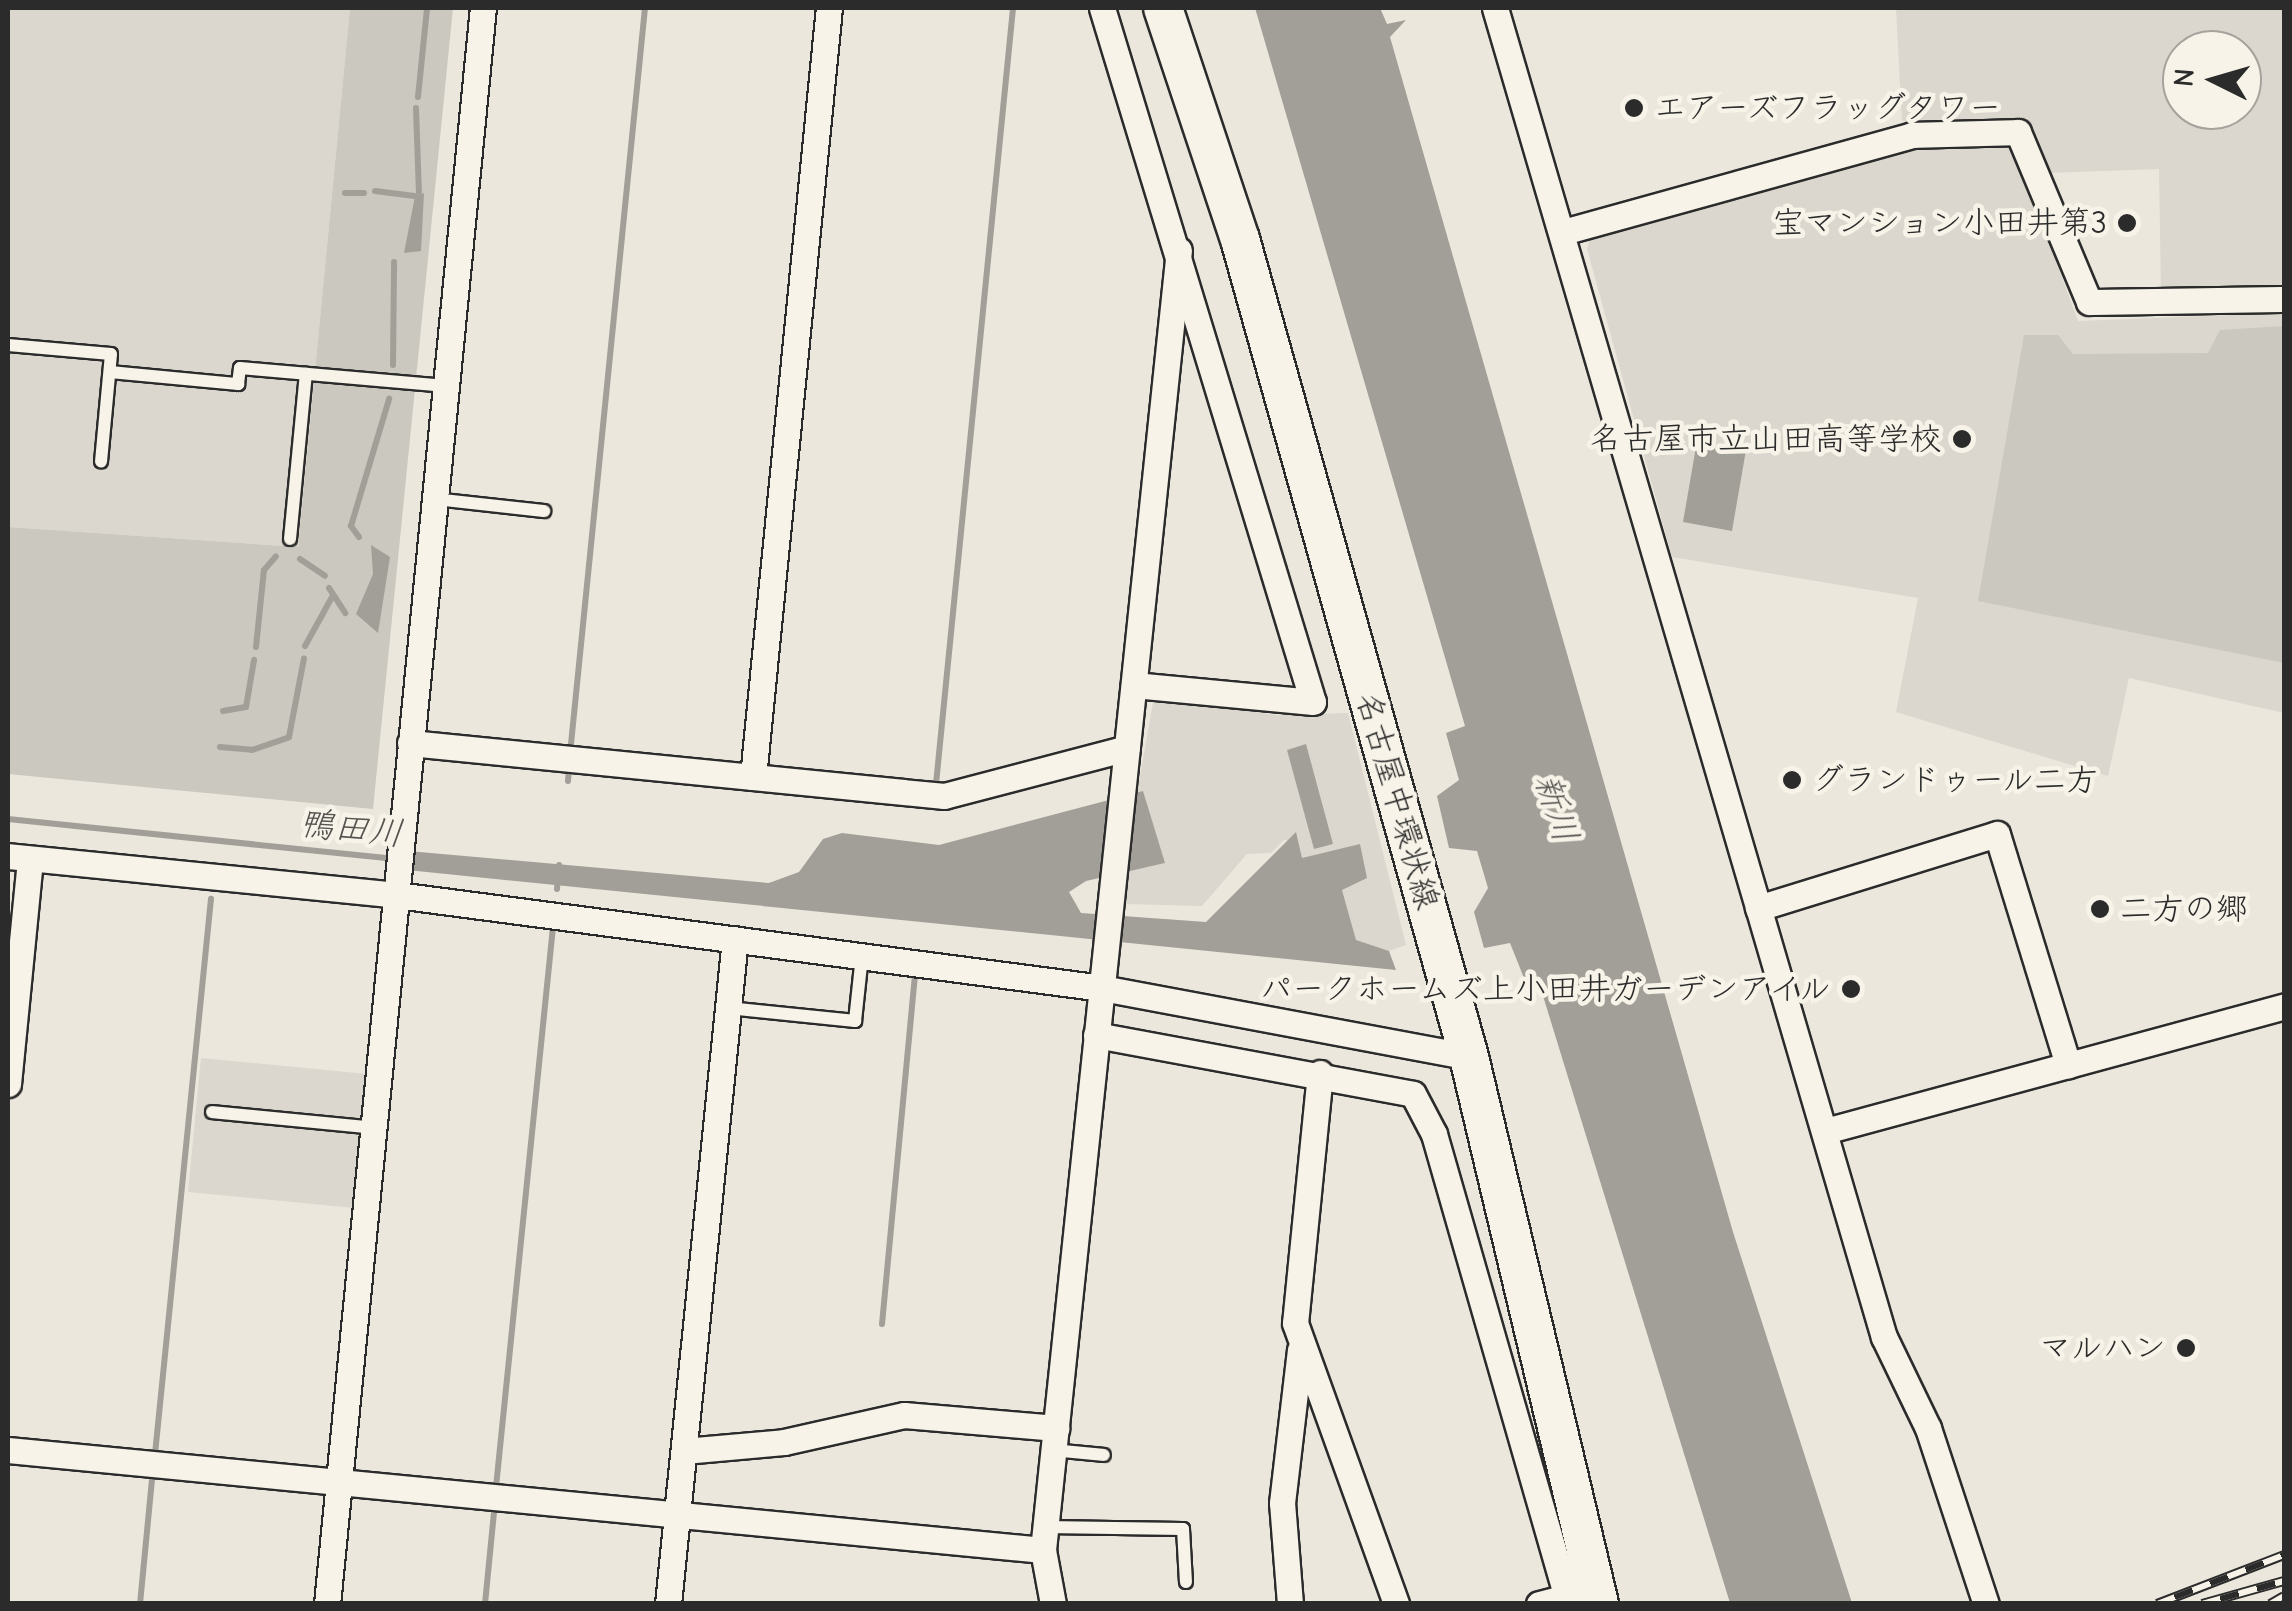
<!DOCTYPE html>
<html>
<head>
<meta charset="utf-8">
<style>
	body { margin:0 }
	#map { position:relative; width:2292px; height:1611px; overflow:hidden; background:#ebe7dd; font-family:"Comic Neue","Klee One",sans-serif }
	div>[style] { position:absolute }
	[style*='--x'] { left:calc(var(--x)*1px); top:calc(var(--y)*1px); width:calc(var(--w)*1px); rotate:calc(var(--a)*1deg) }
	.built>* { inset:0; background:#dbd7ce }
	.green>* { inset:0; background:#cbc8bf }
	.water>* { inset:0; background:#a29f98 }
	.stream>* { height:6px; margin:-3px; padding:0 3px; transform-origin:3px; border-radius:3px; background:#a29f98 }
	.roads { filter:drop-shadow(2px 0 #2b2b2b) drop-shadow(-2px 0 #2b2b2b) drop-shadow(0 2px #2b2b2b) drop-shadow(0 -2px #2b2b2b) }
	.service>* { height:12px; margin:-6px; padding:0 6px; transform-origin:6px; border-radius:6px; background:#f7f3e8 }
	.minor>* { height:25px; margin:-12.5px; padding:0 12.5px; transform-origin:12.5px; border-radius:12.5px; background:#f7f3e8 }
	.primary>* { height:38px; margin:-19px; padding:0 19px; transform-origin:19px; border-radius:19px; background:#f7f3e8 }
	.rail>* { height:10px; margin-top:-5px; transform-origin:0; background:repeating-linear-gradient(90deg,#f7f3e8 0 19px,#2b2b2b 0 38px); box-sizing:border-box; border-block:2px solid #2b2b2b }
	.dots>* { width:28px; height:28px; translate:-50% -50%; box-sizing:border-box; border:5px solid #f7f3e8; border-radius:50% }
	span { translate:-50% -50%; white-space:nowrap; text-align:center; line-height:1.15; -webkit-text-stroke:9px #f7f3e8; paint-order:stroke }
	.poi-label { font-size:32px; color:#2b2b2b }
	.left { translate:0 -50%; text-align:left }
	.right { translate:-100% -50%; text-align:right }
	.street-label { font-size:32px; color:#2b2b2b }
	.water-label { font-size:35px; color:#555451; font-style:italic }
	.frame { position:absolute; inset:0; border:10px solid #2b2b2b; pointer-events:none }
	.north { position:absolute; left:2162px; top:30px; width:100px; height:100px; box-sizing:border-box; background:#f7f3e8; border:2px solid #a5a39c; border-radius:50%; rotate:275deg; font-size:28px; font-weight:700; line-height:40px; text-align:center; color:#2b2b2b }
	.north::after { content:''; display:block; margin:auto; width:35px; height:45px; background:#2b2b2b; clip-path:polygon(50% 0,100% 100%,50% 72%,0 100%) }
</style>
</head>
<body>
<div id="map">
	<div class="built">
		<div style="clip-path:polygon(8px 8px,350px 8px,298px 547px,8px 527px)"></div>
		<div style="clip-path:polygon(evenodd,1896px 8px,2284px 8px,2284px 289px,2161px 294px,2159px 169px,2047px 173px,2028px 118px,1902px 121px,1896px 8px,2182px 50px,2242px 50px,2242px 110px,2182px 110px,2182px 50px)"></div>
		<div style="clip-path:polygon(2012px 141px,2078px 321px,2284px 313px,2284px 713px,2129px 678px,2108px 776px,1896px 712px,1918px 598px,1672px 557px,1587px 249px,1590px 237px,1916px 145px)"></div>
		<div style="clip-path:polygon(1154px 697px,1275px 715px,1348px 713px,1406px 945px,1389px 951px,1356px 941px,1342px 890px,1360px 845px,1302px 859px,1285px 839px,1271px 853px,1247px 854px,1202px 906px,1125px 904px,1128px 871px,1165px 863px,1137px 793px)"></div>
		<div style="clip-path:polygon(201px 1058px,367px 1074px,354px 1208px,188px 1192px)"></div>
	</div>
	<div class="green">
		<div style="clip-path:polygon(350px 8px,453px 8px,373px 809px,8px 774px,8px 527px,298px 547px)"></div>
		<div style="clip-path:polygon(2284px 326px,2284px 663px,1978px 601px,2024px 335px,2058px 335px,2073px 354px,2208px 353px,2220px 330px)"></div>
	</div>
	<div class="water">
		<div style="clip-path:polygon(1255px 8px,1380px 8px,1387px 24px,1406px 20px,1390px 37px,1733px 1232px,1852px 1603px,1730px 1603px,1539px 983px,1524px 978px,1510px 943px,1484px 948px,1474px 912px,1488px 888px,1477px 851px,1449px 848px,1437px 796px,1459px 780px,1446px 733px,1465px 726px)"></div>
		<div style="clip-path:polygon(424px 193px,421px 251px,404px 253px,415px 196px)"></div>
		<div style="clip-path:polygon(1697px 441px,1746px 450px,1732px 531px,1683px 522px)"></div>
		<div style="clip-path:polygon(371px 545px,390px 557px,378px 633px,356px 614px,373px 574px)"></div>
		<div style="clip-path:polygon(1306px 744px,1333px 844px,1314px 849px,1287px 750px)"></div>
		<div style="clip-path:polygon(1143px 791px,1165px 863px,1086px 881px,1069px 892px,1081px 913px,1206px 922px,1296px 832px,1302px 858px,1360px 844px,1367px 878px,1342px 890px,1356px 940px,1389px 951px,1396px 970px,407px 870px,408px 851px,769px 883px,799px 872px,823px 839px,842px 833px,939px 845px)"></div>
	</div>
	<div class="stream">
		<div style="--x:418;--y:97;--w:89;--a:-84.2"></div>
		<div style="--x:416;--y:108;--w:84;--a:88"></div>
		<div style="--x:375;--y:191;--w:40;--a:7.1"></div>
		<div style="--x:345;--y:193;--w:19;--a:0"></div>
		<div style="--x:393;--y:365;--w:103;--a:-89.4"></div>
		<div style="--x:359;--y:537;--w:14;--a:-126"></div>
		<div style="--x:351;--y:526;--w:133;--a:-73.3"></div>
		<div style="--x:300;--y:559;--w:30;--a:34"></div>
		<div style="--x:329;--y:588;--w:30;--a:57"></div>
		<div style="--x:305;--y:646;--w:56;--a:-61.1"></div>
		<div style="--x:256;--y:647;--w:77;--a:-84.1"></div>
		<div style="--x:264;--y:570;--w:18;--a:-49"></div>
		<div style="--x:223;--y:711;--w:23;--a:-10"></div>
		<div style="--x:246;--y:707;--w:48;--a:-80.3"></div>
		<div style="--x:571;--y:744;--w:740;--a:-84.26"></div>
		<div style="--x:220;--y:747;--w:32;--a:5"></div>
		<div style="--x:252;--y:750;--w:39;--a:-19"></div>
		<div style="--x:289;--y:737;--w:80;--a:-79.2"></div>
		<div style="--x:568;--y:781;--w:11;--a:-85"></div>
		<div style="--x:936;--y:784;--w:780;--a:-84.33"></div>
		<div style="--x:8;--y:819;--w:390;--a:5.9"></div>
		<div style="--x:557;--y:889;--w:24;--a:-85"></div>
		<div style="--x:882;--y:1324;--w:350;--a:-84.6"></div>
		<div style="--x:155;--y:1454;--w:558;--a:-84.24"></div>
		<div style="--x:496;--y:1487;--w:563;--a:-84.19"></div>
		<div style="--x:140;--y:1604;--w:125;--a:-84.5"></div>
		<div style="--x:485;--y:1604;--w:91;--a:-84.4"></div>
	</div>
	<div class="roads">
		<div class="service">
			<div style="--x:8;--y:345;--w:103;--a:5"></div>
			<div style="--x:111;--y:354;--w:108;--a:95.3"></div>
			<div style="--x:110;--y:372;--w:129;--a:5.4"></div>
			<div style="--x:238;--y:384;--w:16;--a:-83"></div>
			<div style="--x:240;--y:368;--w:207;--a:5"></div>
			<div style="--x:435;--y:499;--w:110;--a:6.3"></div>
			<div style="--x:290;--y:539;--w:166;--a:-84.5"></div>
			<div style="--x:728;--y:1008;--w:128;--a:5.8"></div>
			<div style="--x:855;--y:1021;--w:65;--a:-83.9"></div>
			<div style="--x:212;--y:1112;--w:164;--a:5.6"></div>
			<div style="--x:1053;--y:1450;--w:51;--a:5.6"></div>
			<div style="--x:1045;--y:1527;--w:138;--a:0.8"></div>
			<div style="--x:1183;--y:1529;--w:53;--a:86.8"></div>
		</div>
		<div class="minor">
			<div style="--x:1102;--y:8;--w:725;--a:73.09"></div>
			<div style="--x:1313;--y:702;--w:180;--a:-174.6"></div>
			<div style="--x:1495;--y:8;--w:1385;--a:73.69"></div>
			<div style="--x:1884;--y:1337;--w:101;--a:64.2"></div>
			<div style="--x:1928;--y:1428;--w:185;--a:71.8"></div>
			<div style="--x:1563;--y:232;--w:362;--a:-15.5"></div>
			<div style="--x:1912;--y:135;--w:106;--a:-1.6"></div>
			<div style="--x:2018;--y:132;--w:184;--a:67.3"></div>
			<div style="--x:2089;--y:302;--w:195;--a:-0.9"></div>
			<div style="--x:410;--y:743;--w:537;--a:5.67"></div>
			<div style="--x:944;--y:796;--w:189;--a:-14.7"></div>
			<div style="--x:753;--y:777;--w:773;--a:-84.36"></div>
			<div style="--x:8;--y:856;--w:391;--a:5.7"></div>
			<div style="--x:397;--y:895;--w:711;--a:7.51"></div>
			<div style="--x:1102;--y:988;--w:373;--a:10.6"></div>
			<div style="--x:1758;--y:908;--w:250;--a:-17.2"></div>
			<div style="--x:1997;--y:834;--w:242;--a:72.9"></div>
			<div style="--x:1096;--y:1035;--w:322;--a:10.5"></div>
			<div style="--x:1413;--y:1094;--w:45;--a:62.3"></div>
			<div style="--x:1434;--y:1134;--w:482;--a:74"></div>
			<div style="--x:1567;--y:1597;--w:29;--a:166"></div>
			<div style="--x:1320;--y:1073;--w:251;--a:95.7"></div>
			<div style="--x:1295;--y:1323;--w:299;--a:70.2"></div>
			<div style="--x:8;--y:1084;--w:226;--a:-84.4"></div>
			<div style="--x:1829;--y:1130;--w:472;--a:-15.2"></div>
			<div style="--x:8;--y:1450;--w:1040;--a:5.52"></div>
			<div style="--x:684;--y:1451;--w:100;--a:-5.1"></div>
			<div style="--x:784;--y:1442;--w:123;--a:-12.7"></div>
			<div style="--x:904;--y:1415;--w:153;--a:4.9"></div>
			<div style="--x:327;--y:1604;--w:1604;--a:-84.42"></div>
			<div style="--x:668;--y:1604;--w:668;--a:-84.25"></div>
			<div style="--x:1053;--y:1604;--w:55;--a:-100.5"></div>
			<div style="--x:1043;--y:1550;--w:1307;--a:-84.03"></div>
			<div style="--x:1290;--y:1604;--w:101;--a:-94.5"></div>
			<div style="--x:1282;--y:1503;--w:154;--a:-83.3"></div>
		</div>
		<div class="primary">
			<div style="--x:1163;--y:8;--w:243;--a:71.6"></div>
			<div style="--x:1240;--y:239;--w:849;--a:74.36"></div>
			<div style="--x:1469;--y:1057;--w:562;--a:76.63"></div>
		</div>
	</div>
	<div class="rail">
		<div style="--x:2157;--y:1604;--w:136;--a:-21.1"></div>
		<div style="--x:2202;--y:1604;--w:85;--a:-15.7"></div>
		<div style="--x:2270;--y:1604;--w:16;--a:-30"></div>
	</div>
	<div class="dots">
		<div style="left:1634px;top:108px;background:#2b2b2b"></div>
		<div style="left:2127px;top:223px;background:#2b2b2b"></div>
		<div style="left:1962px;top:439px;background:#2b2b2b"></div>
		<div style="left:1792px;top:780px;background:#2b2b2b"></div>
		<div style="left:2100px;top:909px;background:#2b2b2b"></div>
		<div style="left:1851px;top:989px;background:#2b2b2b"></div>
		<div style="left:2186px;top:1348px;background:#2b2b2b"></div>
	</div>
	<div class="poi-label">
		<span class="left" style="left:1654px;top:108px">エアーズフラッグタワー</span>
		<span class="right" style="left:2107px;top:223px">宝マンション小田井第3</span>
		<span class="right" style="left:1942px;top:439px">名古屋市立山田高等学校</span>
		<span class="left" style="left:1812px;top:780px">グランドゥール二方</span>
		<span class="left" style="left:2120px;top:909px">二方の郷</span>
		<span class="right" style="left:1831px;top:989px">パークホームズ上小田井ガーデンアイル</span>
		<span class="right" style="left:2166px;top:1348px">マルハン</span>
	</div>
	<div class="street-label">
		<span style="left:1397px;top:801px;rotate:74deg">名古屋中環状線</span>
	</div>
	<div class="water-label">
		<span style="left:1556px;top:808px;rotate:72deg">新川</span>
		<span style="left:351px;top:829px;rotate:6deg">鴨田川</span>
	</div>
	<div class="frame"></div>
	<div class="north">N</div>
</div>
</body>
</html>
